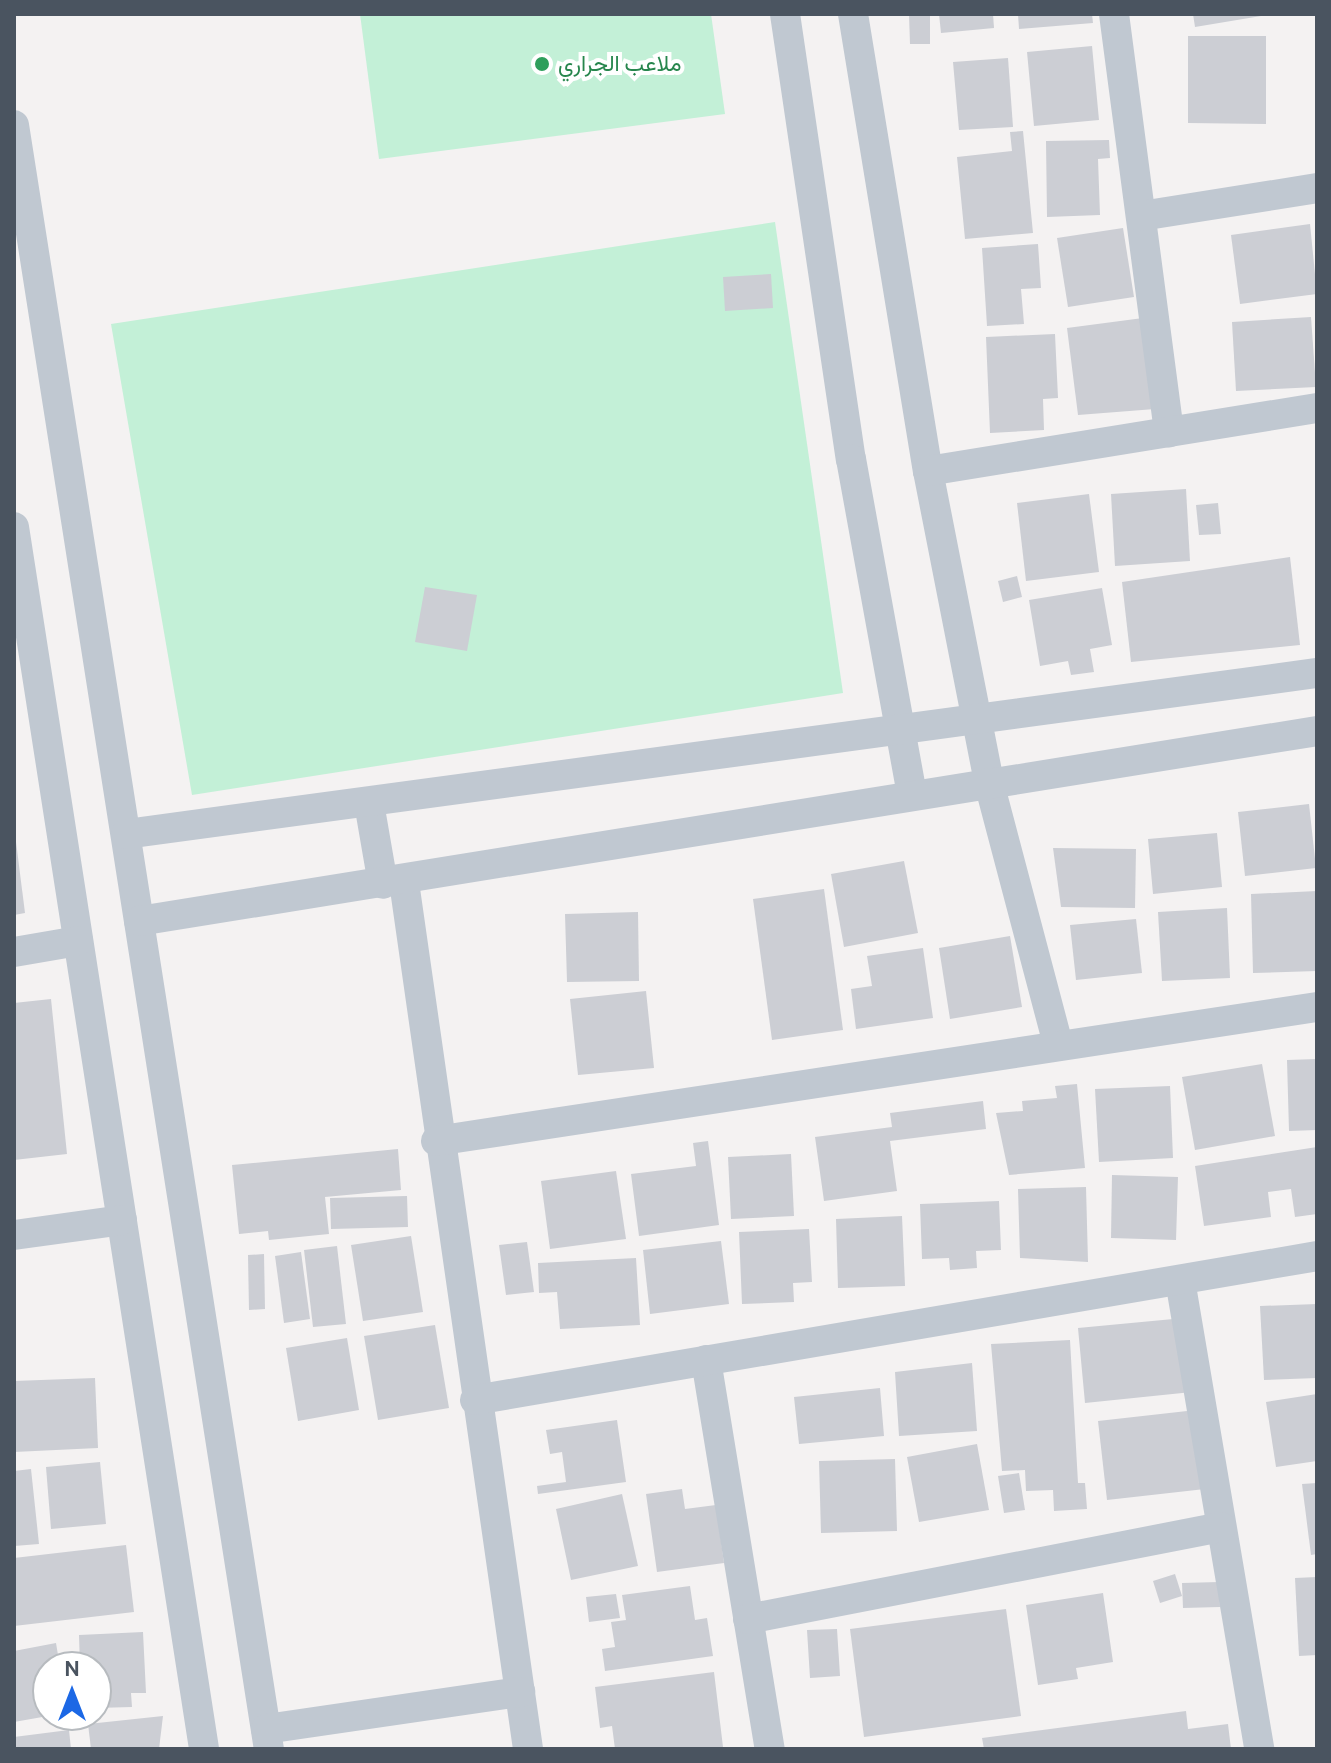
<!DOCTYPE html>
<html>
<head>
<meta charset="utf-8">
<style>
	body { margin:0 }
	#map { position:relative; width:1331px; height:1763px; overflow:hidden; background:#f4f2f2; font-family:Cabin,Vazirmatn,sans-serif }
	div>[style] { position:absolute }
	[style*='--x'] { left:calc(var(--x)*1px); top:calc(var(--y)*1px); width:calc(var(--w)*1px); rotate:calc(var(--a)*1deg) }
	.green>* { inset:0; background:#c3f0d7 }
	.building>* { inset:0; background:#ccced4 }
	.street>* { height:30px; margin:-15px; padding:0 15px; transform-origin:15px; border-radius:15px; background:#c0c8d1 }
	.dots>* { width:22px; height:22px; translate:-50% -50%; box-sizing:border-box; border:4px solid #fff; border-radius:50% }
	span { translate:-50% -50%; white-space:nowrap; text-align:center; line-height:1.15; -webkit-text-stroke:8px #fff; paint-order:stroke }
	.leisure-label { font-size:22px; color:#27864d }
	.left { translate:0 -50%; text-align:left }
	.frame { position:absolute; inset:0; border:16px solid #4a5460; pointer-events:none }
	.north { position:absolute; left:32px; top:1651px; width:80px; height:80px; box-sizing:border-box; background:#fff; border:2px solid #b7bbbf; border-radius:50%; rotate:0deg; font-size:22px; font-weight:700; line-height:32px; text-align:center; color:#4a5460 }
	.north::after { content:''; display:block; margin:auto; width:28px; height:36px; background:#1c68e5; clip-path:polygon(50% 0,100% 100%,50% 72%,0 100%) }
</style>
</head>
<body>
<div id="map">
	<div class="green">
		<div style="clip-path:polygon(360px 14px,711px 14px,725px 114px,379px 159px)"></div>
		<div style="clip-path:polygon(775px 222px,843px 693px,192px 795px,111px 324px)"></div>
	</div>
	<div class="building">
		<div style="clip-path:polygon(909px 14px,930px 14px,930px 44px,910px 44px)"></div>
		<div style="clip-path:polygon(939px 14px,993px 14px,994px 28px,941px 33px)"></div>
		<div style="clip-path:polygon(1018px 14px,1092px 14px,1093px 23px,1019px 29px)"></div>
		<div style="clip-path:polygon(1193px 14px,1261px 14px,1261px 16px,1195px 27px)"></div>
		<div style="clip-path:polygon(1188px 36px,1266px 36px,1266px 124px,1188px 123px)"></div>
		<div style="clip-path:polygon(1092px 46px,1099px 120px,1034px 126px,1027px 52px)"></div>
		<div style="clip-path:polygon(1008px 58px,1013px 127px,959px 130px,953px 62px)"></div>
		<div style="clip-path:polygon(1023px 131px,1033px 233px,965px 239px,957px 157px,1012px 151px,1010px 132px)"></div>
		<div style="clip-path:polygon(1109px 140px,1110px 158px,1098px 159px,1100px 215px,1047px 217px,1046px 141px)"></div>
		<div style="clip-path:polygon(1310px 224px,1317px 294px,1240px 304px,1231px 235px)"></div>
		<div style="clip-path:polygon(1123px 228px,1134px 297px,1068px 307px,1057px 238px)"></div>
		<div style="clip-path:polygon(1038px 244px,1041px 288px,1021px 289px,1024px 324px,987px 326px,982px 248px)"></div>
		<div style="clip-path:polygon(771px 274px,773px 308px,725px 311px,723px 277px)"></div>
		<div style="clip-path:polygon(1311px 317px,1316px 387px,1236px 391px,1232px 322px)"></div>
		<div style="clip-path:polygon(1143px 318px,1155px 409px,1078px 415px,1067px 328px)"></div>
		<div style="clip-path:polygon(1055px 334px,1058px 398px,1043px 399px,1044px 430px,990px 433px,986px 337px)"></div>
		<div style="clip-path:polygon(1186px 489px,1190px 561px,1115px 566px,1111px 494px)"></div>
		<div style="clip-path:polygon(1089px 494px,1099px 572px,1026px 581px,1017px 503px)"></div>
		<div style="clip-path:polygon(1218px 503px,1221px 534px,1199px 535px,1196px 505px)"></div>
		<div style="clip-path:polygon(1290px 557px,1300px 645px,1131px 662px,1122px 582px)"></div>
		<div style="clip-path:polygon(1017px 576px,1022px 597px,1003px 602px,998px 581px)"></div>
		<div style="clip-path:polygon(425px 587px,477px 595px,467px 651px,415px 642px)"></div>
		<div style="clip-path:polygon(1102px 588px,1112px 645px,1090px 649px,1094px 672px,1071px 675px,1068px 661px,1040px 666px,1029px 600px)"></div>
		<div style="clip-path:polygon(1309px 804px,1316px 868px,1245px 876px,1238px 812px)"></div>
		<div style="clip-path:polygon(14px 826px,25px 913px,14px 915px)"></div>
		<div style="clip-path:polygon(1217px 833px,1222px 887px,1153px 894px,1148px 839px)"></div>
		<div style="clip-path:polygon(1053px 848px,1136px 849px,1135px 908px,1061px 907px)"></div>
		<div style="clip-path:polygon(904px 861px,918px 933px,844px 947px,831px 874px)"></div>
		<div style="clip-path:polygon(824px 889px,843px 1030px,772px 1040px,753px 899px)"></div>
		<div style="clip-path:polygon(1317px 891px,1317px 971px,1253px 973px,1251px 894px)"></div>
		<div style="clip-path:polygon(1227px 908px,1230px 978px,1162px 981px,1158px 912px)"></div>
		<div style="clip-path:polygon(638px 912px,639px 981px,567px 982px,565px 914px)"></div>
		<div style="clip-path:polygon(1136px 919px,1142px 973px,1076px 980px,1070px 925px)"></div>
		<div style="clip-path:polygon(1010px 936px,1022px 1007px,950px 1019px,939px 948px)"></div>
		<div style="clip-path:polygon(923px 948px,933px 1018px,856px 1029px,851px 989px,872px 986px,867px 956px)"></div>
		<div style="clip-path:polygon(646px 991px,654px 1068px,578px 1075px,570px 999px)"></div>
		<div style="clip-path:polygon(51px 999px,67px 1154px,14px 1160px,14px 1003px)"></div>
		<div style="clip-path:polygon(1317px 1059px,1317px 1130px,1289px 1131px,1287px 1060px)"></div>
		<div style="clip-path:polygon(1262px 1064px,1275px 1136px,1195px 1150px,1182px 1077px)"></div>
		<div style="clip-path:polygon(1077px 1084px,1085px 1168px,1009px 1175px,996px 1113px,1023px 1111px,1022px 1101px,1057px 1098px,1055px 1086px)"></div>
		<div style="clip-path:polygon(1170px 1086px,1173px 1158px,1099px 1162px,1095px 1089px)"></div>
		<div style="clip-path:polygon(983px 1101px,986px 1129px,890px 1141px,897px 1191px,824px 1201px,815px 1137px,892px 1127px,890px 1113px)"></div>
		<div style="clip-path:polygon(708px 1141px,719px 1225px,639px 1236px,631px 1174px,696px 1166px,693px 1143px)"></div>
		<div style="clip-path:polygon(1317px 1147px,1317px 1214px,1295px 1217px,1291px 1189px,1268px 1192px,1271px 1217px,1204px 1226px,1195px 1166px)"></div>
		<div style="clip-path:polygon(398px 1149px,401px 1190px,325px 1197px,329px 1234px,269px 1240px,268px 1231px,239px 1234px,232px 1165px)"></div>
		<div style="clip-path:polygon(791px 1154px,794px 1216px,731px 1219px,728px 1157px)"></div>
		<div style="clip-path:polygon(616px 1171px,626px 1239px,550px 1249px,541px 1181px)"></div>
		<div style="clip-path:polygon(1112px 1175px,1178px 1177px,1176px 1240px,1111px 1238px)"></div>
		<div style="clip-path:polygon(1086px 1187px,1088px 1262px,1020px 1258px,1018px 1189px)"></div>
		<div style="clip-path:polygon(407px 1196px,408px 1227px,331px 1229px,330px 1198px)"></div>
		<div style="clip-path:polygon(999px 1201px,1001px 1250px,976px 1251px,977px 1268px,950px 1270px,949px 1258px,922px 1259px,920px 1204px)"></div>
		<div style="clip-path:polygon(902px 1216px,905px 1286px,838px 1288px,836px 1219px)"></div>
		<div style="clip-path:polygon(809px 1229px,812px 1282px,793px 1283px,794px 1302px,742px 1304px,739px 1232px)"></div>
		<div style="clip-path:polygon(411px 1236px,423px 1312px,363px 1321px,351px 1245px)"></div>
		<div style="clip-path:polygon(721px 1241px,729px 1304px,650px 1314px,643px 1250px)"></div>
		<div style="clip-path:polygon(527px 1242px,534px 1292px,506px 1295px,499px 1245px)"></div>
		<div style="clip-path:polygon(337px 1246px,346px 1324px,313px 1327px,304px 1250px)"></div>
		<div style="clip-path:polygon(301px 1252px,310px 1319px,284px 1323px,275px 1256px)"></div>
		<div style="clip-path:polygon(264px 1254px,265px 1309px,249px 1310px,248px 1255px)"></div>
		<div style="clip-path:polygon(636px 1258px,640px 1325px,560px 1329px,557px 1292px,539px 1293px,538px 1263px)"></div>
		<div style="clip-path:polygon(1317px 1304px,1317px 1378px,1264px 1380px,1260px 1306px)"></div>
		<div style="clip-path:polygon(1184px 1318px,1192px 1392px,1085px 1403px,1078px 1328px)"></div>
		<div style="clip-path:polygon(435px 1325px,449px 1408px,378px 1420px,364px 1336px)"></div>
		<div style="clip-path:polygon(347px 1338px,359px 1410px,298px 1421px,286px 1348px)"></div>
		<div style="clip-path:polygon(1070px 1340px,1078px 1483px,1085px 1483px,1087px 1509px,1054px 1511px,1053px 1490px,1026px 1491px,1025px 1470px,1002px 1471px,991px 1344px)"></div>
		<div style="clip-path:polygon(972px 1363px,977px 1431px,899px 1436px,895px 1372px)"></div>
		<div style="clip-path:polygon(95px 1378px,98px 1448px,14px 1452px,14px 1381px)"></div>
		<div style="clip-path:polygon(880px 1388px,884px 1436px,799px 1444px,794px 1397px)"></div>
		<div style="clip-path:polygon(1317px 1394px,1317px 1461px,1276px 1467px,1266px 1402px)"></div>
		<div style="clip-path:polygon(1196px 1410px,1205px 1489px,1107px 1500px,1098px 1421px)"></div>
		<div style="clip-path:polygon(617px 1420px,626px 1482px,538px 1494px,537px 1486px,566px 1482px,562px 1452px,550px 1454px,546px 1430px)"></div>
		<div style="clip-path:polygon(977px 1444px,989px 1510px,919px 1522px,907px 1457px)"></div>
		<div style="clip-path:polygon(895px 1459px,897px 1531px,821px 1533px,819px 1461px)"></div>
		<div style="clip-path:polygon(100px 1462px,106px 1524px,51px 1529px,46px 1467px)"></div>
		<div style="clip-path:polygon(31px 1469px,39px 1544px,14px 1546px,14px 1471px)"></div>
		<div style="clip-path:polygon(1019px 1473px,1025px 1510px,1004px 1513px,998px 1476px)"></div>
		<div style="clip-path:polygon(1317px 1483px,1317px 1554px,1311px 1555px,1302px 1484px)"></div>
		<div style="clip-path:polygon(682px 1489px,685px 1509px,716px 1505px,724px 1563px,657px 1572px,646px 1494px)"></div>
		<div style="clip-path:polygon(622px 1494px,638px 1566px,571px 1580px,556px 1509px)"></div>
		<div style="clip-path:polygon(126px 1545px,134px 1612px,14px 1626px,14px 1558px)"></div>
		<div style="clip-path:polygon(1175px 1574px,1182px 1596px,1160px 1603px,1153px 1581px)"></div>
		<div style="clip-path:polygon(1317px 1577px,1317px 1655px,1299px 1656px,1295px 1578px)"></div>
		<div style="clip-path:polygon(1219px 1582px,1220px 1607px,1183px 1608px,1182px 1583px)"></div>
		<div style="clip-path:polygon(690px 1586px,695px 1620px,707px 1618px,713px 1656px,605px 1671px,602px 1649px,615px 1647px,611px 1622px,626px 1620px,622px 1595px)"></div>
		<div style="clip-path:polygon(1103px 1593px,1113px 1662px,1076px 1668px,1078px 1679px,1038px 1685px,1026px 1605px)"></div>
		<div style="clip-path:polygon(616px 1594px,620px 1618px,589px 1622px,586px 1597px)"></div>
		<div style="clip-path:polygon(1006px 1609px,1021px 1716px,864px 1737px,850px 1629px)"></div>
		<div style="clip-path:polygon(837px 1629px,840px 1676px,810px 1678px,807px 1630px)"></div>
		<div style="clip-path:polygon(143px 1632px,146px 1693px,131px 1693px,132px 1707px,96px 1708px,96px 1667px,80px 1667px,79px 1635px)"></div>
		<div style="clip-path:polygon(56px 1643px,60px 1667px,48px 1667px,48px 1716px,14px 1722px,14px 1651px)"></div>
		<div style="clip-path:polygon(714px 1672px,723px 1747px,615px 1749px,612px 1726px,600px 1728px,595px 1687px)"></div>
		<div style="clip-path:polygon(1186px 1711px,1188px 1729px,1228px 1724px,1231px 1749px,984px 1749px,982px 1738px)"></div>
		<div style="clip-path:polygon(163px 1716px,159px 1749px,91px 1749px,88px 1724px)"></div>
		<div style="clip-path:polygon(69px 1730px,71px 1749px,14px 1749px,14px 1737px)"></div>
	</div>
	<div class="street">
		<div style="--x:785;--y:14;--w:450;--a:81.6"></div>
		<div style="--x:851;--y:459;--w:342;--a:79.7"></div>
		<div style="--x:853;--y:14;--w:463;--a:80.7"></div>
		<div style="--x:928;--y:471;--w:318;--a:78.9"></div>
		<div style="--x:989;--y:783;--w:271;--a:75.2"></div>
		<div style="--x:1114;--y:14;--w:422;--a:82.5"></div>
		<div style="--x:14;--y:125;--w:1644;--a:81.08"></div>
		<div style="--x:1141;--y:216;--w:178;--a:-9"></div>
		<div style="--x:928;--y:471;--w:394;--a:-9.2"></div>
		<div style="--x:14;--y:527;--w:1237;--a:81.16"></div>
		<div style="--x:369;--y:803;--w:82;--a:80.2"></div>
		<div style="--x:126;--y:834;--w:1202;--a:-7.7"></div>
		<div style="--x:404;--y:882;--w:876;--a:81.86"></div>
		<div style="--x:139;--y:921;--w:1193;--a:-9.16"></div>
		<div style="--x:14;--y:952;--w:65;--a:-9.8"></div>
		<div style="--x:436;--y:1141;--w:891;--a:-8.65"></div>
		<div style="--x:14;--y:1235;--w:109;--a:-7.9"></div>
		<div style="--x:1180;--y:1280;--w:476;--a:80.4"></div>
		<div style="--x:706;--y:1360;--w:394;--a:80.7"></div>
		<div style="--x:475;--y:1400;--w:854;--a:-9.7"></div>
		<div style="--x:748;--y:1619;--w:482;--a:-11"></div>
		<div style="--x:266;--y:1729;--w:257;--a:-8.3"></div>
	</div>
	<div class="dots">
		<div style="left:542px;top:64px;background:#2e9e5b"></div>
	</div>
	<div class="leisure-label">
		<span class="left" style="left:558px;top:64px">ملاعب الجراري</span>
	</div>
	<div class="frame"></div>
	<div class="north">N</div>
</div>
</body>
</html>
